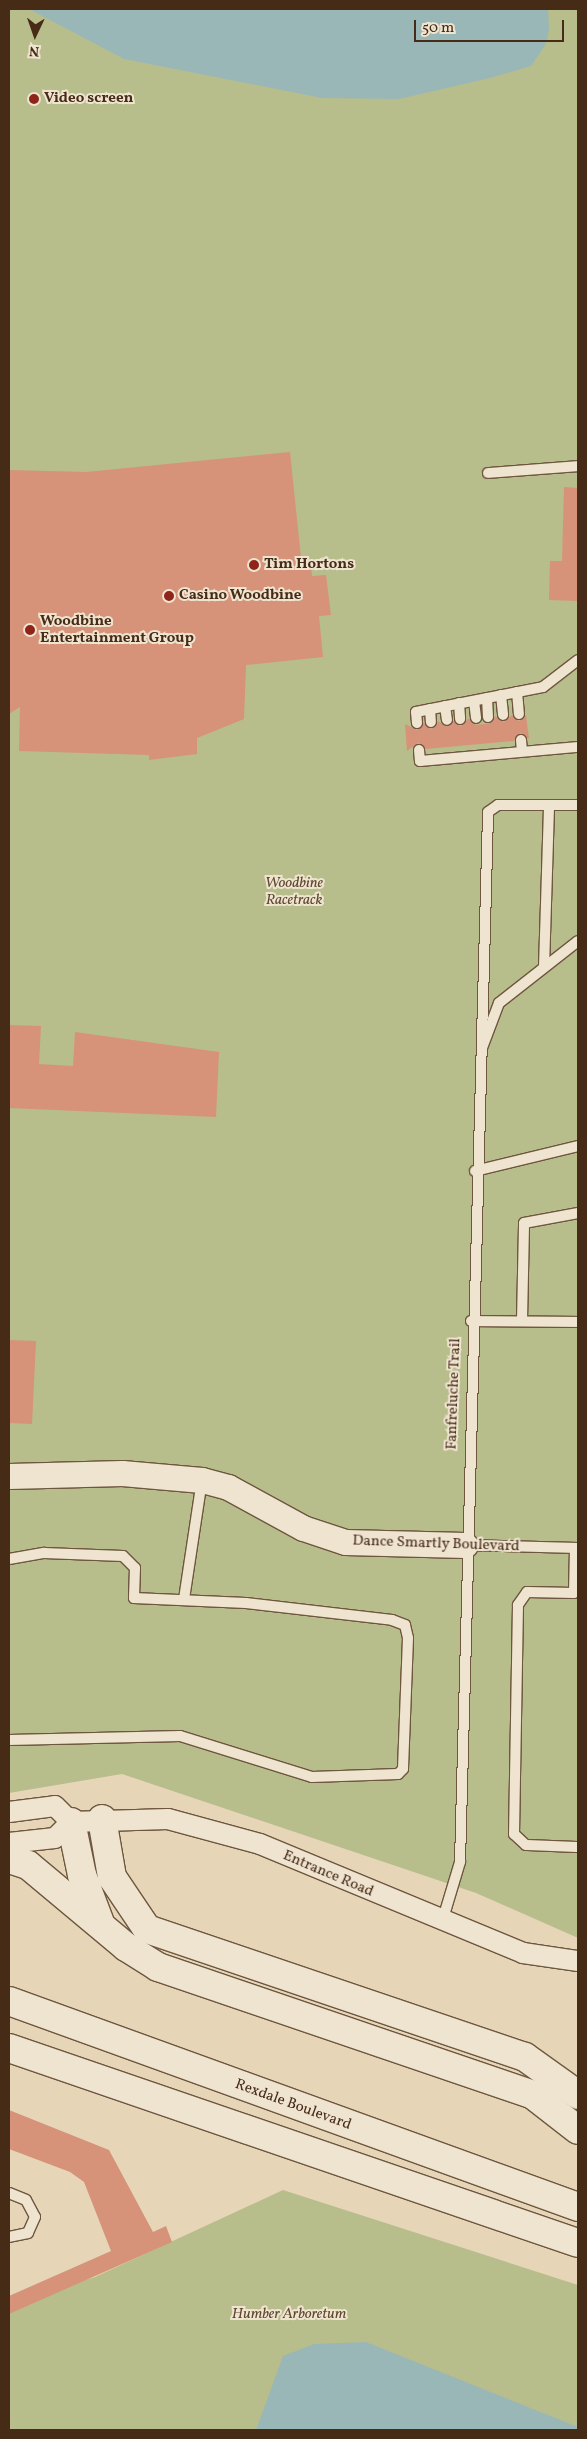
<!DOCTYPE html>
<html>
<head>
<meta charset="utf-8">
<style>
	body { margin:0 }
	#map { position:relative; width:587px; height:2439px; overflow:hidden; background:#e6d6b7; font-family:Vollkorn,serif }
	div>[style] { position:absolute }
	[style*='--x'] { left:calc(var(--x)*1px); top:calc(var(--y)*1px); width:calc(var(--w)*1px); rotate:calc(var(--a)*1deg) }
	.green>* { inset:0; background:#b8bd8c }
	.water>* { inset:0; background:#9ab7b8 }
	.building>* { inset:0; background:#d69379 }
	.roads { filter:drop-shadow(1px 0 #6e563f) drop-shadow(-1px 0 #6e563f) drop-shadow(0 1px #6e563f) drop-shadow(0 -1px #6e563f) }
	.service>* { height:10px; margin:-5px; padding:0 5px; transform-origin:5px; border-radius:5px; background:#efe4d0 }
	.minor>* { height:20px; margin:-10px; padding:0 10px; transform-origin:10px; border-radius:10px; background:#efe4d0 }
	.tertiary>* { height:25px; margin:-12.5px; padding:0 12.5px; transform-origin:12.5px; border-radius:12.5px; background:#efe4d0 }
	.secondary>* { height:28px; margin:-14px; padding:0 14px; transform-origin:14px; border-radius:14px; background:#efe4d0 }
	.dots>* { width:14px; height:14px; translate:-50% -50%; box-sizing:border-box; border:2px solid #efe4d0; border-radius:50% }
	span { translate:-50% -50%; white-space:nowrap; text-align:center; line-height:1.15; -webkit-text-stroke:4px #efe4d0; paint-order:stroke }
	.poi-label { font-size:15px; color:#462b17; font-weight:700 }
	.left { translate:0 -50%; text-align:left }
	.park-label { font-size:15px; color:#5d482e; font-style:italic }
	.street-label { font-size:15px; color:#462b17 }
	.frame { position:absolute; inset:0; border:10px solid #462b17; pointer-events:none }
	.north { position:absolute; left:10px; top:10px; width:50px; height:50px; -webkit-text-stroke:4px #efe4d0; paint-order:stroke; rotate:183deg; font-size:14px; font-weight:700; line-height:20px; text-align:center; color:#462b17 }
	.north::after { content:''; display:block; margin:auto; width:18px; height:22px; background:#462b17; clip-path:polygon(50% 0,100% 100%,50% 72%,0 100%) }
	.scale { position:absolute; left:414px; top:20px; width:150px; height:22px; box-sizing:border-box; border:2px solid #462b17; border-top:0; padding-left:6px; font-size:15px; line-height:18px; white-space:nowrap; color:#462b17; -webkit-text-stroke:4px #efe4d0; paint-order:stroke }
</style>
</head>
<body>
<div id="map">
	<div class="green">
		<div style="clip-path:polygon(9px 9px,578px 9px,578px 1938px,476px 1893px,122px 1774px,9px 1793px)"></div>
		<div style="clip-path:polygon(283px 2190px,578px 2285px,578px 2430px,9px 2430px,9px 2303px,95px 2277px)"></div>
	</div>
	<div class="water">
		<div style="clip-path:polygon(29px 9px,548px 9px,549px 29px,546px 44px,531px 66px,490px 78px,399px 99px,322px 98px,124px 59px)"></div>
		<div style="clip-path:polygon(366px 2342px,578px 2427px,578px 2430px,256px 2430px,283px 2356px,314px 2344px)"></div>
	</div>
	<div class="building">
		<div style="clip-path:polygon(290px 452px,302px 567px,311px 566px,312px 576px,326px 575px,331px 615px,319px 616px,323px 657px,246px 665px,244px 719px,197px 738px,197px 754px,149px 760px,149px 755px,19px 751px,20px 707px,9px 714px,9px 470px,86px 472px)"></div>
		<div style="clip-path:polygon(564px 487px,578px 488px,578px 601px,549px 600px,550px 561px,562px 561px)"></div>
		<div style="clip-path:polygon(512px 715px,519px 721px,526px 715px,529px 739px,520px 733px,514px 741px,426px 749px,418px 743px,407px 751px,405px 724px,417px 730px,424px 722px,432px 729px,438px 721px,445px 726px,454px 721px,461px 726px,469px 718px,476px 725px,491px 723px,495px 716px,504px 722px)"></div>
		<div style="clip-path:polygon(9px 1025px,41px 1026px,39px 1064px,73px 1066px,75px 1032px,219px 1052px,216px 1117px,9px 1108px)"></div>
		<div style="clip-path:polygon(9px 1340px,36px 1341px,32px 1424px,9px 1423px)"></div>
		<div style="clip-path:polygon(9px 2110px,109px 2150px,153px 2232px,166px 2226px,172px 2242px,9px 2314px,9px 2296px,111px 2251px,84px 2182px,70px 2172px,9px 2149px)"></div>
	</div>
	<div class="roads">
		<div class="service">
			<div style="--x:488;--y:473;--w:90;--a:-4.4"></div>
			<div style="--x:517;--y:692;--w:22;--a:85"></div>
			<div style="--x:501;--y:695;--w:20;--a:84"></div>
			<div style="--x:487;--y:698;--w:19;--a:87"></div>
			<div style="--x:474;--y:701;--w:17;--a:83"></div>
			<div style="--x:459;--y:703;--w:16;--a:86"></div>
			<div style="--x:445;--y:706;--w:14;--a:82"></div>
			<div style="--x:430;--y:709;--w:13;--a:86"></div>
			<div style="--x:417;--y:723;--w:11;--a:-95"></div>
			<div style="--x:416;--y:712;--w:129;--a:-11.1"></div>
			<div style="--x:543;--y:687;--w:44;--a:-37.6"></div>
			<div style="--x:521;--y:740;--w:11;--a:85"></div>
			<div style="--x:419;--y:750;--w:11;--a:85"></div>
			<div style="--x:420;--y:761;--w:159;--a:-5.1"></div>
			<div style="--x:544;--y:967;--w:162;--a:-88.2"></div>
			<div style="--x:482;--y:1048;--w:48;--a:-69.3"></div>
			<div style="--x:499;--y:1003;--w:100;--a:-38.1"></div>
			<div style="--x:475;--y:1171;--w:106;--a:-13.6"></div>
			<div style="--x:471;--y:1321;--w:107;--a:0.5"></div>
			<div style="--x:522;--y:1321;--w:98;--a:-88.8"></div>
			<div style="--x:524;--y:1223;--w:55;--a:-10.5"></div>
			<div style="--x:465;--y:1545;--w:113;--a:1.5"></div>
			<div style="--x:575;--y:1548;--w:45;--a:91.3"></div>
			<div style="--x:574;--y:1593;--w:47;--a:-178.8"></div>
			<div style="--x:527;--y:1592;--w:16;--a:125"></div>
			<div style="--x:518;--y:1605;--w:229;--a:91"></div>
			<div style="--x:514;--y:1834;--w:16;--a:43"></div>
			<div style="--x:526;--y:1845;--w:52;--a:2.2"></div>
			<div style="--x:9;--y:1559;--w:36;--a:-10"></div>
			<div style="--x:44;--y:1553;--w:79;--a:2.2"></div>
			<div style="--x:123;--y:1556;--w:17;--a:45"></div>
			<div style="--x:135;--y:1568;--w:30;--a:92"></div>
			<div style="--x:134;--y:1598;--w:112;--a:2.6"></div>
			<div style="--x:246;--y:1603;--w:147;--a:6.6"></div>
			<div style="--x:392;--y:1620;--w:14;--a:21"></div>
			<div style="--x:405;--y:1625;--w:13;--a:77"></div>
			<div style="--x:408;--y:1638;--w:131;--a:92.2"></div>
			<div style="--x:403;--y:1769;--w:7;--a:135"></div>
			<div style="--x:398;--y:1774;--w:86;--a:178"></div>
			<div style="--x:312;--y:1777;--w:138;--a:-162.7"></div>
			<div style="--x:180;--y:1736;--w:171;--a:178.7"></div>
			<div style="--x:184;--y:1599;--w:120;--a:-81.4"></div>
			<div style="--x:442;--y:1922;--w:63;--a:-73.3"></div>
			<div style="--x:460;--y:1862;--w:1050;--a:-88.47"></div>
			<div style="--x:488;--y:812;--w:12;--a:-35"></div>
			<div style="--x:498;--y:805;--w:80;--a:0"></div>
			<div style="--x:9;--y:2193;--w:18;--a:22"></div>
			<div style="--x:26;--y:2200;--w:19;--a:62"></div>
			<div style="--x:35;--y:2217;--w:17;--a:114"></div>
			<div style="--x:28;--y:2233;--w:19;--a:168"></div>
		</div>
		<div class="minor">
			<div style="--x:9;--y:1812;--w:46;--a:-7.4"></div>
			<div style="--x:55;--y:1806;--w:23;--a:45"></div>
			<div style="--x:9;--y:1843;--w:46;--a:-6.2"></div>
			<div style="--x:55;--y:1838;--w:23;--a:-45"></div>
			<div style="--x:71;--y:1822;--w:97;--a:-1.8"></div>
			<div style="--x:168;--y:1819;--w:95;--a:15.2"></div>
			<div style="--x:260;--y:1844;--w:285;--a:22.5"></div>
			<div style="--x:523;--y:1953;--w:56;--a:8.3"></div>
		</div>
		<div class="tertiary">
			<div style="--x:9;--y:1476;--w:113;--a:-1.5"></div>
			<div style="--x:122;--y:1473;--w:80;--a:5"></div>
			<div style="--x:202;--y:1480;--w:27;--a:15"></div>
			<div style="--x:228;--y:1487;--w:85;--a:28.7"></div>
			<div style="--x:303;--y:1528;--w:44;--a:18.4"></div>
			<div style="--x:345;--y:1542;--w:120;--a:1.4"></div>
		</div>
		<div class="secondary">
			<div style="--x:102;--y:1819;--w:59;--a:80.2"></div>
			<div style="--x:112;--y:1877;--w:63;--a:56.1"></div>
			<div style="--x:147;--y:1929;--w:399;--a:18.7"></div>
			<div style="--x:525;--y:2057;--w:65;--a:35.6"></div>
			<div style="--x:71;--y:1822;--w:54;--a:78.3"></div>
			<div style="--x:82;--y:1875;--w:51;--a:69.4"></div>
			<div style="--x:9;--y:1859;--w:20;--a:18"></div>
			<div style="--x:28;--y:1865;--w:128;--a:39.9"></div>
			<div style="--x:126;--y:1947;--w:38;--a:32"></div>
			<div style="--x:158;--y:1967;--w:396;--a:18.8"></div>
			<div style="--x:533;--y:2095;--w:57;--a:37.9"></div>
			<div style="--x:9;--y:2001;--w:605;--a:19.9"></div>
			<div style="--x:9;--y:2048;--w:601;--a:18.92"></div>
		</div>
	</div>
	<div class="dots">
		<div style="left:34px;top:99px;background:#8f2418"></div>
		<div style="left:254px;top:565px;background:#8f2418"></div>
		<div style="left:169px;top:596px;background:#8f2418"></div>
		<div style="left:30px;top:630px;background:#8f2418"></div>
	</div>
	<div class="poi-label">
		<span class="left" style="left:44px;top:99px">Video screen</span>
		<span class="left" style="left:264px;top:565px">Tim Hortons</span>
		<span class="left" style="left:179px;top:596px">Casino Woodbine</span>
		<span class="left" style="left:40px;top:630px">Woodbine<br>Entertainment Group</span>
	</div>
	<div class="park-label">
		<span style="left:294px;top:892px">Woodbine<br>Racetrack</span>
		<span style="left:289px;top:2315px">Humber Arboretum</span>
	</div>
	<div class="street-label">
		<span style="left:454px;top:1394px;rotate:-88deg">Fanfreluche Trail</span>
		<span style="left:436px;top:1544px;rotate:2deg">Dance Smartly Boulevard</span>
		<span style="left:328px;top:1874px;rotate:23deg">Entrance Road</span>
		<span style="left:293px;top:2105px;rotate:20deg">Rexdale Boulevard</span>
	</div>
	<div class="frame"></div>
	<div class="north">N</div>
	<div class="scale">50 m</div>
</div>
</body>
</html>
